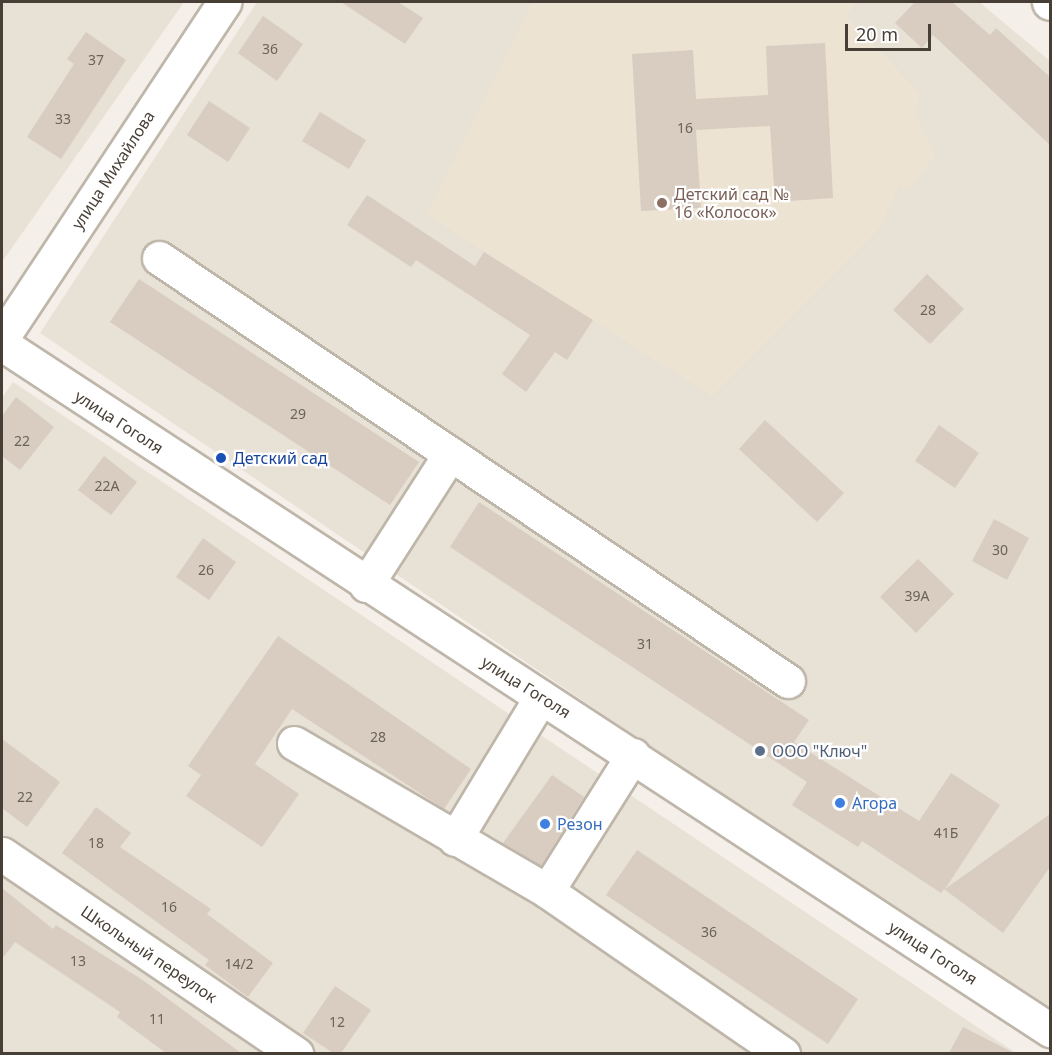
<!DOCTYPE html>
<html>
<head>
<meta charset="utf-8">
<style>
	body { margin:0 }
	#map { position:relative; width:1052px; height:1055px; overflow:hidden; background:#f4efe8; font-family:"Noto Sans",sans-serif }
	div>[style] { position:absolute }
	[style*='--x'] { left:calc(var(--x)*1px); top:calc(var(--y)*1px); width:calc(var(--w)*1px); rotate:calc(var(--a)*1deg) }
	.residential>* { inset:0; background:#e8e1d6 }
	.education>* { inset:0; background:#ede3d2 }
	.building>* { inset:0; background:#d8cdc0 }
	.roads { filter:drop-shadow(2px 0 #bfb6aa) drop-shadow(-2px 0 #bfb6aa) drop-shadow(0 2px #bfb6aa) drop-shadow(0 -2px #bfb6aa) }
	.minor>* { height:33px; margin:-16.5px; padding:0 16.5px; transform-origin:16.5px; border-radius:16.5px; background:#fff }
	.dots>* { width:16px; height:16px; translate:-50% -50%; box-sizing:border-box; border:3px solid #fff; border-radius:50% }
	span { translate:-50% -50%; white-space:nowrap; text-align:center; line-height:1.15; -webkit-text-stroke:4.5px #fff; paint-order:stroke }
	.number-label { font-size:14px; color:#6b6258 }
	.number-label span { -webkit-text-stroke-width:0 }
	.street-label { font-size:16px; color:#473f36 }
	.education-label { font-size:16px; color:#785e54 }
	.left { translate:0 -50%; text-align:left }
	.transit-label { font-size:16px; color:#164399 }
	.service-label { font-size:16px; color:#4e5e75 }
	.shop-label { font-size:16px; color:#366cbe }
	.frame { position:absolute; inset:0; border:3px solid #473f36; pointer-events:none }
	.scale { position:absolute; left:845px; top:24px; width:86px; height:27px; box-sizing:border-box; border:3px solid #473f36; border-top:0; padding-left:8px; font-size:18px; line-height:21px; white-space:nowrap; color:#473f36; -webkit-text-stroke:4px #fff; paint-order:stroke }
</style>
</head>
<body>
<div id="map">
	<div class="residential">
		<div style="clip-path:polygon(2px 2px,184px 2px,2px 262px)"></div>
		<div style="clip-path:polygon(257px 2px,979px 2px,1050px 61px,1050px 1017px,40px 333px)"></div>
		<div style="clip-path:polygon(13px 382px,1016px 1053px,2px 1054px,2px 398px)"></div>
	</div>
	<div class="education">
		<div style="clip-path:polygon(532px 2px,856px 2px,846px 16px,920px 93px,914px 113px,935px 155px,910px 190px,899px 187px,879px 229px,712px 396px,427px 215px)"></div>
	</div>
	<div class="building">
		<div style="clip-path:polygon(341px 2px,398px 2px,423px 18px,405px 44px)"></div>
		<div style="clip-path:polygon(915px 2px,952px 2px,990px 35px,996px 28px,1050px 77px,1050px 145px,933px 35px,922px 48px,895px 23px)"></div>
		<div style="clip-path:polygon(263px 16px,303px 44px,277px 81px,238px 53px)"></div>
		<div style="clip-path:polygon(86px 32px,126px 60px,61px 159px,27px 137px,74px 64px,67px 59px)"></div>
		<div style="clip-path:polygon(825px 43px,833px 198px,775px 202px,770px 126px,696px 130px,701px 208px,641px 211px,632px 54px,693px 50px,696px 99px,768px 95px,766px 46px)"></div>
		<div style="clip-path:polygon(209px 101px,250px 128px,228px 162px,187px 135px)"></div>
		<div style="clip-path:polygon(320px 112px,366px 140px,349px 169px,302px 141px)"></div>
		<div style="clip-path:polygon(367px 195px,475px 266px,484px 252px,593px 320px,567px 360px,555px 352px,526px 392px,502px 374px,530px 335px,416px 260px,411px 267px,347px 225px)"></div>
		<div style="clip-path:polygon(927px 274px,964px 309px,930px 344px,893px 310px)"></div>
		<div style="clip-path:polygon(139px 279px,419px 462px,390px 505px,110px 322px)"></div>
		<div style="clip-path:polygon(16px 397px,54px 427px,20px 470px,2px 456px,2px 416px)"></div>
		<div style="clip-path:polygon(765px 420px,844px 493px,817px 522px,739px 449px)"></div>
		<div style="clip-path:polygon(939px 425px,979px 453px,955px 488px,915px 461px)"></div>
		<div style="clip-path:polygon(104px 456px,137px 482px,111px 515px,78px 490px)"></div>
		<div style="clip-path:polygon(479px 502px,809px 720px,794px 742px,919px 821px,951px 773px,1000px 805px,945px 889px,1050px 814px,1050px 867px,1003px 933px,944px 889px,941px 893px,862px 841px,858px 847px,792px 805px,807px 782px,450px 547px)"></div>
		<div style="clip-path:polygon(994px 519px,1029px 538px,1007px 580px,972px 561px)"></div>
		<div style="clip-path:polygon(203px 538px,236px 562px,209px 600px,176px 577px)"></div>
		<div style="clip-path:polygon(918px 559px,954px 594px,916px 633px,880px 597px)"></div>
		<div style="clip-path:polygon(278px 636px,471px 769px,444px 809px,292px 709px,255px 764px,299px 794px,262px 847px,186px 796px,201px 775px,188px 766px)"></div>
		<div style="clip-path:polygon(2px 739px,60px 782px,27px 827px,2px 808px)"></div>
		<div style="clip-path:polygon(552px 775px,584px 797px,541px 866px,503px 843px)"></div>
		<div style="clip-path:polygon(96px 807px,131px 833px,120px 847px,211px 909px,207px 914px,273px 963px,248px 997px,205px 965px,209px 960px,62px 853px)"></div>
		<div style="clip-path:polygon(637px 850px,858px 999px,828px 1044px,606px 895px)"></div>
		<div style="clip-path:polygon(2px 888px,53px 929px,56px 925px,144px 981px,241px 1053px,166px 1053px,117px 1017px,120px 1012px,15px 942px,2px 959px)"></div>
		<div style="clip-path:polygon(335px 986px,371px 1010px,341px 1053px,333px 1053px,303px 1033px)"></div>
		<div style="clip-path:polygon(963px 1027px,1014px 1053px,949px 1053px)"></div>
	</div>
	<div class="roads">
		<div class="minor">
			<div style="--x:1049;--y:2;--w:1;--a:45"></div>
			<div style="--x:159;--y:258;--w:758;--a:33.92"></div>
			<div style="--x:2;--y:338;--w:403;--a:-56.5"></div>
			<div style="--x:2;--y:344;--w:1253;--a:33.21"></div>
			<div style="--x:366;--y:585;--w:156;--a:-57.3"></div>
			<div style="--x:294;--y:743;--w:293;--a:30.3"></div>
			<div style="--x:547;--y:891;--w:287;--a:34.6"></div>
			<div style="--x:455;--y:839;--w:166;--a:-58.8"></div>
			<div style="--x:2;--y:854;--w:356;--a:34.2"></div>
			<div style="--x:547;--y:891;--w:161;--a:-57.7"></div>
		</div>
	</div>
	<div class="dots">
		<div style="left:662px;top:203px;background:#8d6e63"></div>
		<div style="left:221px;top:458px;background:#1a4fb4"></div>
		<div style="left:760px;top:751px;background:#5c6f8a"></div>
		<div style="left:840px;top:803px;background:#3f7fe0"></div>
		<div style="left:545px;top:824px;background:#3f7fe0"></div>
	</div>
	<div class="number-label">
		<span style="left:270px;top:49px">36</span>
		<span style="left:96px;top:60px">37</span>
		<span style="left:63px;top:119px">33</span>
		<span style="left:685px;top:128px">16</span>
		<span style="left:928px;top:310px">28</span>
		<span style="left:298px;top:414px">29</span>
		<span style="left:22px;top:441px">22</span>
		<span style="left:107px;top:486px">22А</span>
		<span style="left:1000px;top:550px">30</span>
		<span style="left:206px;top:570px">26</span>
		<span style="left:917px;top:596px">39А</span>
		<span style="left:645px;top:644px">31</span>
		<span style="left:378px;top:737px">28</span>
		<span style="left:25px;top:797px">22</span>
		<span style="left:946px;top:833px">41Б</span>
		<span style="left:96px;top:843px">18</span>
		<span style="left:169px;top:907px">16</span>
		<span style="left:709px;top:932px">36</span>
		<span style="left:78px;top:961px">13</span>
		<span style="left:239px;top:964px">14/2</span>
		<span style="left:157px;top:1019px">11</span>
		<span style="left:337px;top:1022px">12</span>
	</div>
	<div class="street-label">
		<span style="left:113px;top:170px;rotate:-57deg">улица Михайлова</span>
		<span style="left:119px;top:422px;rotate:33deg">улица Гоголя</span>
		<span style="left:526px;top:687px;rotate:32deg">улица Гоголя</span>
		<span style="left:933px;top:953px;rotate:33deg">улица Гоголя</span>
		<span style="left:149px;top:954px;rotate:34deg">Школьный переулок</span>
	</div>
	<div class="education-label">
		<span class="left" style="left:674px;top:203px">Детский сад №<br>16 «Колосок»</span>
	</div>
	<div class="transit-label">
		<span class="left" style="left:233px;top:458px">Детский сад</span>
	</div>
	<div class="service-label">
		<span class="left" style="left:772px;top:751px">ООО "Ключ"</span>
	</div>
	<div class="shop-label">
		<span class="left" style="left:852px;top:803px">Агора</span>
		<span class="left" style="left:557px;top:824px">Резон</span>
	</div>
	<div class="frame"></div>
	<div class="scale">20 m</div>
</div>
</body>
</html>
